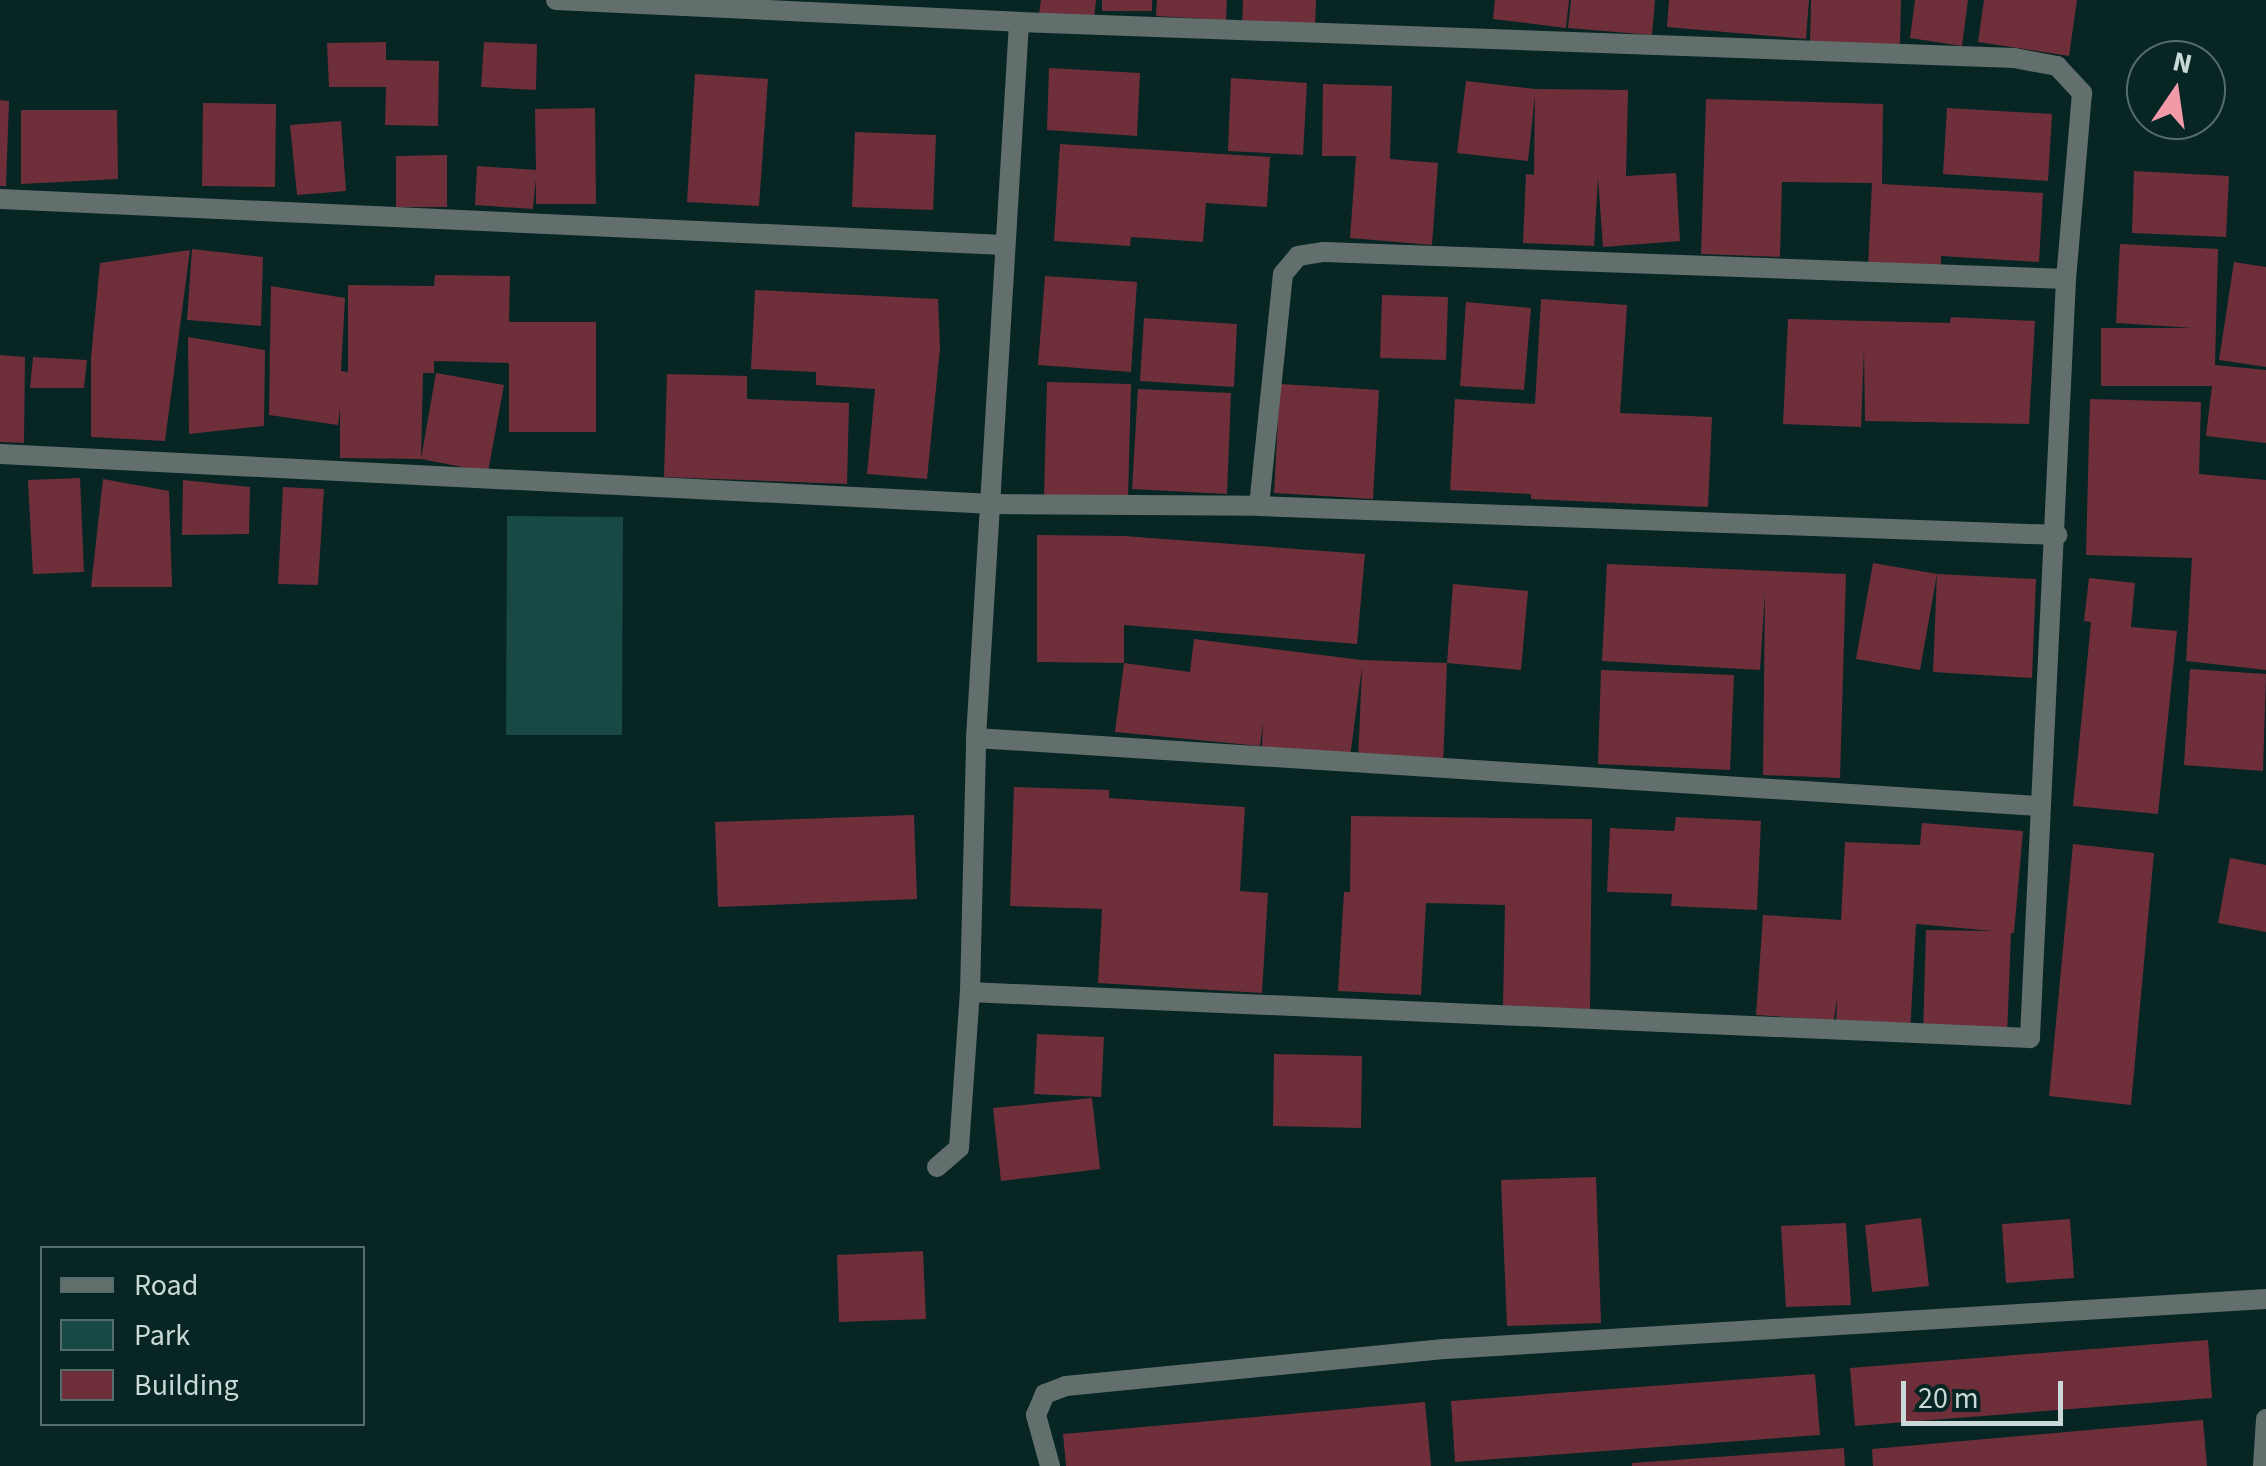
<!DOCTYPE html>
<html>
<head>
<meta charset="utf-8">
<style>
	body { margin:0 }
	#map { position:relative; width:2266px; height:1466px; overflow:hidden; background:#072522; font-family:"Source Sans 3",sans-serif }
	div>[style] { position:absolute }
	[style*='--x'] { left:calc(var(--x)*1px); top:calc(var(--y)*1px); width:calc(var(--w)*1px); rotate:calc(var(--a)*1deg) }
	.green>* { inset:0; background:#184944 }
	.building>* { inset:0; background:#6e2f3b }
	.minor>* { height:20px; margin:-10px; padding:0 10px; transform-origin:10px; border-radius:10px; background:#626f6d }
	span { translate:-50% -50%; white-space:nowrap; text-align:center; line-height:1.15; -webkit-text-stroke:8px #072522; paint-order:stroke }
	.legend { position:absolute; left:40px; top:1246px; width:325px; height:180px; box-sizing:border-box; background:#072522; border:2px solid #556d6a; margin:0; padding:12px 18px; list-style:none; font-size:30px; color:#c9d9d7 }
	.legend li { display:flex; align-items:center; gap:20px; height:50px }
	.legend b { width:50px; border:2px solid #556d6a }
	.north { position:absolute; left:2126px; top:40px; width:100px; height:100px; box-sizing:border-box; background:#072522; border:2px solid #556d6a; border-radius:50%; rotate:13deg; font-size:28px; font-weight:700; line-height:40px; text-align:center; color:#c9d9d7 }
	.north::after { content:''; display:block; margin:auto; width:35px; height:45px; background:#f39aa8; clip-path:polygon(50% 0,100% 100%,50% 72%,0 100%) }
	.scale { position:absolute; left:1901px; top:1381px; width:162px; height:45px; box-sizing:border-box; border:5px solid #c9d9d7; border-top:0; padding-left:12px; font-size:30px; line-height:35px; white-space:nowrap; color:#c9d9d7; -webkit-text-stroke:8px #072522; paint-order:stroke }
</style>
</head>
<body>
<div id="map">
	<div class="green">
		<div style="clip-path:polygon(507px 516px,623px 517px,622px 735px,506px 735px)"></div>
	</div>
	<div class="building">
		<div style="clip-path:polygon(1041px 0,1096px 0,1094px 19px,1039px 14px)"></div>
		<div style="clip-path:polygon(1102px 0,1152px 0,1152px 11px,1102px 11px)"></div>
		<div style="clip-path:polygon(1157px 0,1227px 0,1226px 20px,1156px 16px)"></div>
		<div style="clip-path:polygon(1243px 0,1316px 0,1315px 27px,1242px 25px)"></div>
		<div style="clip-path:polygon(1495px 0,1569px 0,1566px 28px,1493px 19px)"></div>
		<div style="clip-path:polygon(1571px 0,1655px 0,1652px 35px,1568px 28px)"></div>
		<div style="clip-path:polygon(1669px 0,1809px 0,1806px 39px,1667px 27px)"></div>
		<div style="clip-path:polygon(1811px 0,1901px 0,1900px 45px,1810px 43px)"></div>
		<div style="clip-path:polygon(1915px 0,1968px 0,1962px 46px,1910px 38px)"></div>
		<div style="clip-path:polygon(1984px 0,2077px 0,2069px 56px,1978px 42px)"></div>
		<div style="clip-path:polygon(386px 42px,386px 60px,439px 61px,438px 126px,385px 125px,386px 87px,329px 87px,327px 43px)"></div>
		<div style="clip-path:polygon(484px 42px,537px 44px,536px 90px,481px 87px)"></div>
		<div style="clip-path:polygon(1049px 68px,1140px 73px,1137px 136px,1047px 130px)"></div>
		<div style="clip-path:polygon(695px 74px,768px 79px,759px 206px,687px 202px)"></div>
		<div style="clip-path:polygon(1231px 78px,1307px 83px,1303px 155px,1228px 151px)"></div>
		<div style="clip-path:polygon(1466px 81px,1535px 89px,1628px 90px,1626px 176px,1676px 173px,1680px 241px,1603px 247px,1598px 178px,1594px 246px,1523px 243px,1526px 174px,1534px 175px,1535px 95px,1528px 161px,1457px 153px)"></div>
		<div style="clip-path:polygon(1323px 84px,1392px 86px,1390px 159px,1438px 163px,1432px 245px,1350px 238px,1356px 156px,1322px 156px)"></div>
		<div style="clip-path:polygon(1706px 99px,1883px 104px,1882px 184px,2043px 193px,2039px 262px,1941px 256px,1941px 271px,1868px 267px,1872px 183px,1782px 182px,1780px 257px,1701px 254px)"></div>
		<div style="clip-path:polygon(0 100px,9px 101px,6px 186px,0 186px)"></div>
		<div style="clip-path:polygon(203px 103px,276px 104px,275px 187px,202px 186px)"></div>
		<div style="clip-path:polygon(595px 108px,596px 204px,536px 204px,536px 179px,533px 209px,475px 205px,477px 166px,536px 170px,535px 109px)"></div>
		<div style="clip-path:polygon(1947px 108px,2052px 114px,2048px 181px,1943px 174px)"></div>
		<div style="clip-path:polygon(21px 110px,117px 110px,118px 179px,21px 184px)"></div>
		<div style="clip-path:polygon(341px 121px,346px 191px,297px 195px,290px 125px)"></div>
		<div style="clip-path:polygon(855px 132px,936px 135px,933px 210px,852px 207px)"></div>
		<div style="clip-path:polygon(1060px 144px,1270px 157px,1267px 207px,1206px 203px,1203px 242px,1131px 237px,1130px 246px,1054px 241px)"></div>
		<div style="clip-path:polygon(447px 155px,447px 207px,396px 207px,396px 156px)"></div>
		<div style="clip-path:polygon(2134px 171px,2229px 176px,2226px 237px,2132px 233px)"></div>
		<div style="clip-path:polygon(2120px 244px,2218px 249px,2215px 365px,2266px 370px,2266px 443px,2206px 436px,2212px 386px,2101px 386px,2101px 328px,2193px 328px,2116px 323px)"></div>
		<div style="clip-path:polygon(192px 249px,263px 257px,261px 326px,187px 320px)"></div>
		<div style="clip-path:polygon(190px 250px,165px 441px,91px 437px,91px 358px,100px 263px)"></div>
		<div style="clip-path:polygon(2234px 262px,2266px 267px,2266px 367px,2219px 360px)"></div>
		<div style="clip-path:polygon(435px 275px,510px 276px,509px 322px,596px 322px,596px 432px,509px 432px,509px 363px,434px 361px,434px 373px,423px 373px,421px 459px,436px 373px,504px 385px,488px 472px,421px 459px,340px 458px,340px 408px,338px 425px,269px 415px,271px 286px,345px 298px,341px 371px,348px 372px,348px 285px,434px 286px)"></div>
		<div style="clip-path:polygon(1045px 276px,1137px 282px,1131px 372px,1038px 365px)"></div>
		<div style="clip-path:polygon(755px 290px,938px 299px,940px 348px,927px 479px,867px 474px,875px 389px,816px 385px,816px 372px,751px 369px)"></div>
		<div style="clip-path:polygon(1382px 295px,1448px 297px,1446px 360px,1380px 358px)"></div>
		<div style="clip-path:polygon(1541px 299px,1627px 305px,1620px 413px,1712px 417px,1708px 507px,1531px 499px,1531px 494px,1450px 490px,1455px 399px,1535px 404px)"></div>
		<div style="clip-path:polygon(1466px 302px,1531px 308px,1524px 390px,1460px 386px)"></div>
		<div style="clip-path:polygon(1951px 317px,2035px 321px,2029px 424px,1865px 421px,1864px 349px,1861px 427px,1783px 424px,1788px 319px,1950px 323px)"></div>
		<div style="clip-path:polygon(1144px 318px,1237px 324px,1234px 387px,1140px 381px)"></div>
		<div style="clip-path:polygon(188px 337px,265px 350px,264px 426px,189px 434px)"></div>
		<div style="clip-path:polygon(0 355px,25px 357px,24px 443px,0 442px)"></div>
		<div style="clip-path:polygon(33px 357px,87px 360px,84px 388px,30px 388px)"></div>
		<div style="clip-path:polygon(667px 374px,747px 376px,747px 399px,849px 403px,847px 484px,664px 477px)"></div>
		<div style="clip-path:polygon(1047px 382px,1131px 384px,1128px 499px,1044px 496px)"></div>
		<div style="clip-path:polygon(1280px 384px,1379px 390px,1373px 499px,1274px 493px)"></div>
		<div style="clip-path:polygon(1138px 389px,1231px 393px,1227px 494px,1132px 489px)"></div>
		<div style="clip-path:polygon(2090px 399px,2201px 402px,2199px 474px,2266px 480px,2266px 670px,2186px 661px,2192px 558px,2086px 555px)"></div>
		<div style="clip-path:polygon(80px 478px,84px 572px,33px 574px,28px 480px)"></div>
		<div style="clip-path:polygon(103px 479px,169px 491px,172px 587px,91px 587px)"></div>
		<div style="clip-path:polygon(183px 480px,250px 487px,249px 534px,182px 535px)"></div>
		<div style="clip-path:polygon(283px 487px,324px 489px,318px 585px,278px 584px)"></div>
		<div style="clip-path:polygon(1037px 535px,1124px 536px,1365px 554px,1357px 644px,1124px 625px,1124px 663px,1037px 662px)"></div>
		<div style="clip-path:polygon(1873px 563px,1937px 574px,2036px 579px,2032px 678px,1933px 672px,1937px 574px,1920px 670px,1856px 659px)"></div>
		<div style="clip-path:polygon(1607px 564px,1846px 574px,1840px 778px,1763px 775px,1765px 592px,1760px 670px,1602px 661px)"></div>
		<div style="clip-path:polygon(2089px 578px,2135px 583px,2131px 627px,2177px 631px,2158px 814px,2073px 806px,2091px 622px,2084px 621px)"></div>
		<div style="clip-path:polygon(1453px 584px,1528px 591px,1521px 670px,1447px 663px)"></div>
		<div style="clip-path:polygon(1194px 639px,1362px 660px,1447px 663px,1443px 768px,1358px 762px,1362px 667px,1350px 757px,1262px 747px,1263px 722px,1260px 746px,1115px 732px,1124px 663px,1190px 672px)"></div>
		<div style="clip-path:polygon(2190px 669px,2266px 674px,2263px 771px,2184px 765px)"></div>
		<div style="clip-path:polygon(1601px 670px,1734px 675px,1730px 770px,1598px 764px)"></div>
		<div style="clip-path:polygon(1014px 787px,1109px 790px,1109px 798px,1245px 807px,1240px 891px,1268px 893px,1262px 993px,1098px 983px,1102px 909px,1010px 906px)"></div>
		<div style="clip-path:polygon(914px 815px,917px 899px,718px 907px,715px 822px)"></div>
		<div style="clip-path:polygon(1351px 816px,1592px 819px,1590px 1009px,1503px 1007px,1505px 905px,1426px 903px,1421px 995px,1338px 991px,1344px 892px,1350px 892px)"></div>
		<div style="clip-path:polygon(1676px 817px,1761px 821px,1757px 910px,1671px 906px,1672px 894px,1607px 892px,1610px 828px,1674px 831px)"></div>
		<div style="clip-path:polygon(1922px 823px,2023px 831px,2014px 933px,2011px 933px,2007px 1036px,1923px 1035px,1926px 930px,1994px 931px,1916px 924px,1910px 1034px,1836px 1030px,1837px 997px,1834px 1020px,1756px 1015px,1763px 915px,1841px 920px,1845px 842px,1920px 845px)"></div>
		<div style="clip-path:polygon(2073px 844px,2154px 853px,2131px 1105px,2049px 1096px)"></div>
		<div style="clip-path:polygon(2230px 858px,2266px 865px,2266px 932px,2218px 923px)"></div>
		<div style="clip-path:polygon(1037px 1034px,1104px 1037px,1101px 1097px,1034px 1094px)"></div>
		<div style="clip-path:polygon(1274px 1054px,1362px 1056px,1361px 1128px,1273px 1126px)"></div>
		<div style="clip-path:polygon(1092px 1098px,1100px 1169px,1001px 1181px,993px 1108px)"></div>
		<div style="clip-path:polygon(1596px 1177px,1601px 1323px,1507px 1326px,1501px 1180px)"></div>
		<div style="clip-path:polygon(1921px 1218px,1929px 1286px,1872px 1292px,1865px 1225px)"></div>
		<div style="clip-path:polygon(2070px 1219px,2074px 1278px,2006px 1283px,2002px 1224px)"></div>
		<div style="clip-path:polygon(1846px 1223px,1851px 1305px,1786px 1307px,1781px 1226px)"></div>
		<div style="clip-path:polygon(923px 1251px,926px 1319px,839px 1322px,837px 1255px)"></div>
		<div style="clip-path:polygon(2208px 1340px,2212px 1398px,1855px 1426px,1850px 1368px)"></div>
		<div style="clip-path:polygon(1815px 1374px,1820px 1435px,1455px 1462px,1451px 1401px)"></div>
		<div style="clip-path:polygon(1425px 1402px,1431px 1466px,1066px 1466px,1063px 1434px)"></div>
		<div style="clip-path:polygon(2203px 1420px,2207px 1466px,1873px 1466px,1872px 1449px)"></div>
		<div style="clip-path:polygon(1844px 1448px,1845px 1466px,1632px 1466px,1632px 1463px)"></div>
	</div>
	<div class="minor">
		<div style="--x:556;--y:0;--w:464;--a:2.7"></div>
		<div style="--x:1019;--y:22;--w:996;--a:2.07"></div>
		<div style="--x:2014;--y:58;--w:44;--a:10.5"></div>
		<div style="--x:2057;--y:66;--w:37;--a:47"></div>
		<div style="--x:2082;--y:93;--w:187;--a:94.9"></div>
		<div style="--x:2066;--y:279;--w:760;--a:92.72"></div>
		<div style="--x:2030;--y:1038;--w:1061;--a:-177.52"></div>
		<div style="--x:0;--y:199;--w:1005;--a:2.62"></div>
		<div style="--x:0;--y:454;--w:994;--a:2.88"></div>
		<div style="--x:993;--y:504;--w:266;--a:0.4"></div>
		<div style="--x:1259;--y:506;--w:799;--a:2.08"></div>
		<div style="--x:1259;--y:506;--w:233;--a:-84.1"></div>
		<div style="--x:1283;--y:274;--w:23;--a:-50"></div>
		<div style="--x:1298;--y:256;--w:26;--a:-9"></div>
		<div style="--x:1324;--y:252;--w:742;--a:2.08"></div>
		<div style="--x:976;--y:738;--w:1065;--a:3.66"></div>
		<div style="--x:937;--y:1167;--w:29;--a:-41"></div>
		<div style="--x:959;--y:1148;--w:156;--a:-86"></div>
		<div style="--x:970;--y:992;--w:254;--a:-88.6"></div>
		<div style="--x:976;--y:738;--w:717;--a:-86.56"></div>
		<div style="--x:1050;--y:1466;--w:53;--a:-105.4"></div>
		<div style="--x:1036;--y:1415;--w:23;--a:-67"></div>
		<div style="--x:1045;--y:1394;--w:22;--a:-21"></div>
		<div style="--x:1066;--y:1386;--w:382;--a:-5.6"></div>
		<div style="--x:1446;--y:1349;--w:822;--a:-3.49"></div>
		<div style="--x:2263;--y:1466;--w:47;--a:-86.3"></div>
	</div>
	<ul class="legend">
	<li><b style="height:12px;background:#626f6d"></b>Road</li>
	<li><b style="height:28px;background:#184944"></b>Park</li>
	<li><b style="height:28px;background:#6e2f3b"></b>Building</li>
	</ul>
	<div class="north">N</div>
	<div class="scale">20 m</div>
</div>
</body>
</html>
